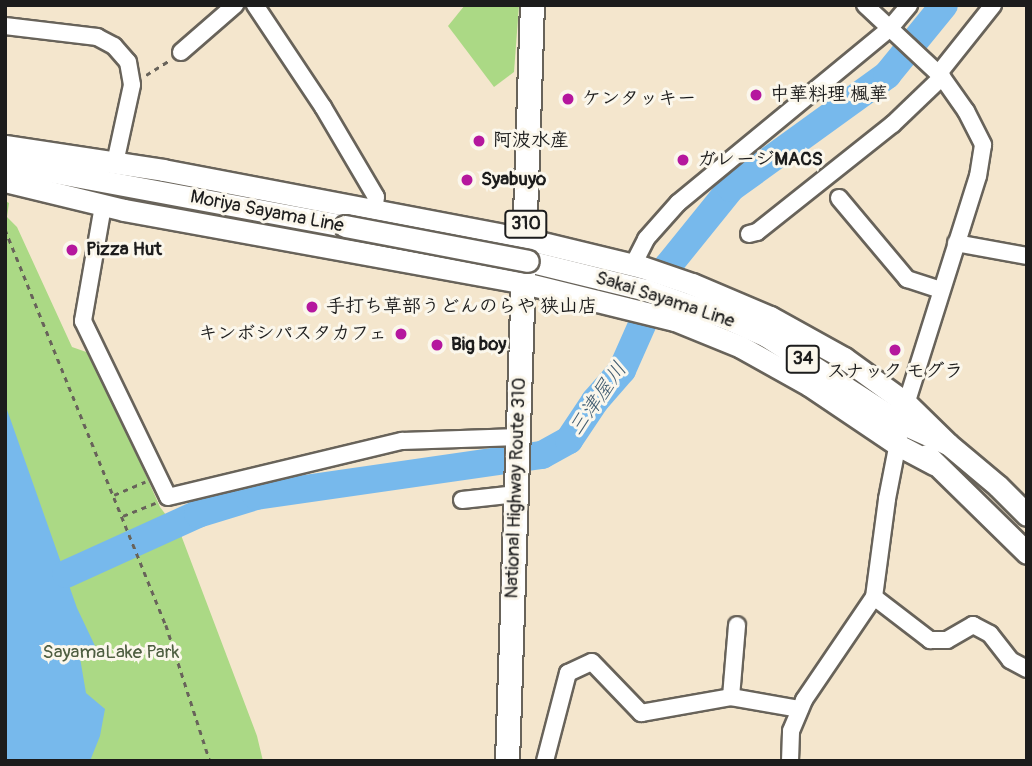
<!DOCTYPE html>
<html>
<head>
<meta charset="utf-8">
<style>
	body { margin:0 }
	#map { position:relative; width:1032px; height:766px; overflow:hidden; background:#f4e6cd; font-family:Pangolin,"Klee One",sans-serif }
	div>[style] { position:absolute }
	[style*='--x'] { left:calc(var(--x)*1px); top:calc(var(--y)*1px); width:calc(var(--w)*1px); rotate:calc(var(--a)*1deg) }
	.green>* { inset:0; background:#abd985 }
	.water>* { inset:0; background:#77b9ec }
	.river>* { height:28px; margin:-14px; padding:0 14px; transform-origin:14px; border-radius:14px; background:#77b9ec }
	.path>* { height:2.5px; margin-top:-1.25px; transform-origin:0; background:repeating-linear-gradient(90deg,#68635a 0 5px,transparent 0 10px) }
	.roads { filter:drop-shadow(2px 0 #68635a) drop-shadow(-2px 0 #68635a) drop-shadow(0 2px #68635a) drop-shadow(0 -2px #68635a) }
	.minor>* { height:16px; margin:-8px; padding:0 8px; transform-origin:8px; border-radius:8px; background:#fff }
	.major>* { height:21px; margin:-10.5px; padding:0 10.5px; transform-origin:10.5px; border-radius:10.5px; background:#fff }
	.highway>* { height:23px; margin:-11.5px; padding:0 11.5px; transform-origin:11.5px; border-radius:11.5px; background:#fff }
	.bridges { filter:drop-shadow(2px 0 #68635a) drop-shadow(-2px 0 #68635a) drop-shadow(0 2px #68635a) drop-shadow(0 -2px #68635a) }
	.major-bridge>* { height:21px; margin:-10.5px; padding:0 10.5px; transform-origin:10.5px; border-radius:10.5px; background:#fff }
	.dots>* { width:19px; height:19px; translate:-50% -50%; box-sizing:border-box; border:4px solid #fbf7ec; border-radius:50% }
	span { translate:-50% -50%; white-space:nowrap; text-align:center; line-height:1.15; -webkit-text-stroke:6px #fbf7ec; paint-order:stroke }
	.shield-label span { padding:2px 5px; background:#fbf7ec; border:2px solid; border-radius:5px; -webkit-text-stroke-width:0 }
	.shield-label { font-size:18px; color:#1c1c1c; font-weight:700 }
	.poi-label { font-size:19px; color:#1c1c1c; font-weight:700 }
	.left { translate:0 -50%; text-align:left }
	.right { translate:-100% -50%; text-align:right }
	.street-label { font-size:19px; color:#1c1c1c }
	.park-label { font-size:19px; color:#4e5e41 }
	.water-label { font-size:21px; color:#405b6f; font-style:italic }
	.frame { position:absolute; inset:0; border:7px solid #1c1c1c; pointer-events:none }
</style>
</head>
<body>
<div id="map">
	<div class="green">
		<div style="clip-path:polygon(465px 5px,519px 5px,514px 72px,494px 87px,448px 26px)"></div>
		<div style="clip-path:polygon(5px 201px,9px 203px,7px 217px,17px 227px,72px 347px,92px 354px,160px 507px,181px 535px,257px 736px,263px 761px,5px 761px)"></div>
	</div>
	<div class="water">
		<div style="clip-path:polygon(5px 404px,77px 608px,96px 648px,80px 658px,86px 693px,105px 709px,100px 736px,90px 761px,5px 761px)"></div>
	</div>
	<div class="river">
		<div style="--x:66;--y:574;--w:145;--a:-24.4"></div>
		<div style="--x:198;--y:514;--w:61;--a:-17.2"></div>
		<div style="--x:256;--y:496;--w:289;--a:-8.2"></div>
		<div style="--x:542;--y:455;--w:31;--a:-29"></div>
		<div style="--x:569;--y:440;--w:47;--a:-56.3"></div>
		<div style="--x:595;--y:401;--w:41;--a:-48.9"></div>
		<div style="--x:622;--y:370;--w:114;--a:-66.1"></div>
		<div style="--x:668;--y:266;--w:100;--a:-51.1"></div>
		<div style="--x:731;--y:188;--w:193;--a:-35.9"></div>
		<div style="--x:887;--y:75;--w:90;--a:-50.8"></div>
	</div>
	<div class="path">
		<div style="--x:146;--y:75;--w:28;--a:-32"></div>
		<div style="--x:5;--y:229;--w:427;--a:67.9"></div>
		<div style="--x:166;--y:625;--w:143;--a:72.1"></div>
		<div style="--x:114;--y:495;--w:34;--a:-23"></div>
		<div style="--x:123;--y:516;--w:35;--a:-22"></div>
	</div>
	<div class="roads">
		<div class="minor">
			<div style="--x:255;--y:5;--w:123;--a:56.3"></div>
			<div style="--x:323;--y:107;--w:104;--a:59.5"></div>
			<div style="--x:376;--y:197;--w:15;--a:98"></div>
			<div style="--x:865;--y:5;--w:105;--a:43.1"></div>
			<div style="--x:942;--y:77;--w:42;--a:54.8"></div>
			<div style="--x:966;--y:111;--w:38;--a:63"></div>
			<div style="--x:983;--y:145;--w:31;--a:99"></div>
			<div style="--x:978;--y:176;--w:246;--a:107.5"></div>
			<div style="--x:5;--y:26;--w:93;--a:6.8"></div>
			<div style="--x:97;--y:37;--w:19;--a:28"></div>
			<div style="--x:114;--y:46;--w:21;--a:49"></div>
			<div style="--x:128;--y:62;--w:23;--a:80"></div>
			<div style="--x:132;--y:85;--w:80;--a:102.3"></div>
			<div style="--x:181;--y:52;--w:72;--a:-41"></div>
			<div style="--x:939;--y:73;--w:87;--a:-51.5"></div>
			<div style="--x:839;--y:198;--w:106;--a:50"></div>
			<div style="--x:907;--y:279;--w:36;--a:18"></div>
			<div style="--x:103;--y:206;--w:117;--a:99.9"></div>
			<div style="--x:83;--y:321;--w:195;--a:64.2"></div>
			<div style="--x:168;--y:497;--w:241;--a:-13.5"></div>
			<div style="--x:402;--y:441;--w:117;--a:-2"></div>
			<div style="--x:749;--y:234;--w:8;--a:-14"></div>
			<div style="--x:757;--y:232;--w:174;--a:-38.5"></div>
			<div style="--x:893;--y:124;--w:68;--a:-43.8"></div>
			<div style="--x:956;--y:243;--w:72;--a:10.4"></div>
			<div style="--x:633;--y:265;--w:29;--a:-63"></div>
			<div style="--x:646;--y:239;--w:48;--a:-48.4"></div>
			<div style="--x:678;--y:203;--w:275;--a:-39.5"></div>
			<div style="--x:890;--y:28;--w:30;--a:-50"></div>
			<div style="--x:462;--y:500;--w:55;--a:-6.2"></div>
			<div style="--x:874;--y:597;--w:71;--a:37.5"></div>
			<div style="--x:930;--y:640;--w:17;--a:0"></div>
			<div style="--x:947;--y:640;--w:30;--a:-30"></div>
			<div style="--x:973;--y:625;--w:19;--a:28"></div>
			<div style="--x:990;--y:634;--w:33;--a:52"></div>
			<div style="--x:1010;--y:660;--w:19;--a:28"></div>
			<div style="--x:731;--y:697;--w:72;--a:-85.2"></div>
			<div style="--x:545;--y:761;--w:91;--a:-75.4"></div>
			<div style="--x:568;--y:673;--w:26;--a:-25"></div>
			<div style="--x:592;--y:662;--w:71;--a:46.1"></div>
			<div style="--x:641;--y:713;--w:91;--a:-10.1"></div>
			<div style="--x:731;--y:697;--w:70;--a:9.9"></div>
			<div style="--x:790;--y:761;--w:30;--a:-88"></div>
			<div style="--x:791;--y:731;--w:34;--a:-67"></div>
			<div style="--x:804;--y:700;--w:125;--a:-55.8"></div>
			<div style="--x:874;--y:597;--w:99;--a:-82.4"></div>
			<div style="--x:887;--y:499;--w:63;--a:-79"></div>
		</div>
		<div class="major">
			<div style="--x:5;--y:146;--w:160;--a:8.6"></div>
			<div style="--x:163;--y:170;--w:369;--a:10.8"></div>
			<div style="--x:526;--y:239;--w:119;--a:13.6"></div>
			<div style="--x:642;--y:267;--w:53;--a:18.8"></div>
			<div style="--x:692;--y:284;--w:85;--a:22.9"></div>
			<div style="--x:770;--y:317;--w:85;--a:29"></div>
			<div style="--x:844;--y:358;--w:77;--a:36"></div>
			<div style="--x:906;--y:403;--w:59;--a:44.3"></div>
			<div style="--x:5;--y:163;--w:346;--a:10.5"></div>
			<div style="--x:5;--y:181;--w:122;--a:13.7"></div>
			<div style="--x:124;--y:210;--w:407;--a:10.3"></div>
			<div style="--x:524;--y:283;--w:155;--a:13.8"></div>
			<div style="--x:675;--y:320;--w:71;--a:22.2"></div>
			<div style="--x:741;--y:347;--w:78;--a:29.2"></div>
			<div style="--x:809;--y:385;--w:107;--a:34"></div>
			<div style="--x:898;--y:445;--w:41;--a:27.8"></div>
			<div style="--x:528;--y:261;--w:122;--a:13.8"></div>
			<div style="--x:646;--y:290;--w:85;--a:19.3"></div>
			<div style="--x:726;--y:318;--w:44;--a:24.2"></div>
			<div style="--x:766;--y:336;--w:161;--a:32.8"></div>
			<div style="--x:901;--y:423;--w:51;--a:24.1"></div>
			<div style="--x:948;--y:444;--w:65;--a:40"></div>
			<div style="--x:998;--y:486;--w:41;--a:45"></div>
			<div style="--x:927;--y:455;--w:140;--a:44.4"></div>
		</div>
		<div class="highway">
			<div style="--x:507;--y:761;--w:756;--a:-88.11"></div>
		</div>
	</div>
	<div class="bridges">
		<div class="major-bridge">
			<div style="--x:345;--y:226;--w:186;--a:10.8"></div>
		</div>
	</div>
	<div class="dots">
		<div style="left:756px;top:95px;background:#b5179e"></div>
		<div style="left:568px;top:99px;background:#b5179e"></div>
		<div style="left:479px;top:141px;background:#b5179e"></div>
		<div style="left:683px;top:160px;background:#b5179e"></div>
		<div style="left:467px;top:180px;background:#b5179e"></div>
		<div style="left:72px;top:250px;background:#b5179e"></div>
		<div style="left:312px;top:307px;background:#b5179e"></div>
		<div style="left:401px;top:334px;background:#b5179e"></div>
		<div style="left:437px;top:345px;background:#b5179e"></div>
		<div style="left:895px;top:350px;background:#b5179e"></div>
	</div>
	<div class="shield-label">
		<span style="left:526px;top:224px">310</span>
		<span style="left:803px;top:359px">34</span>
	</div>
	<div class="poi-label">
		<span class="left" style="left:770px;top:95px">中華料理 楓華</span>
		<span class="left" style="left:582px;top:99px">ケンタッキー</span>
		<span class="left" style="left:493px;top:141px">阿波水産</span>
		<span class="left" style="left:697px;top:160px">ガレージMACS</span>
		<span class="left" style="left:481px;top:180px">Syabuyo</span>
		<span class="left" style="left:86px;top:250px">Pizza Hut</span>
		<span class="left" style="left:326px;top:307px">手打ち草部うどんのらや 狭山店</span>
		<span class="right" style="left:387px;top:334px">キンボシパスタカフェ</span>
		<span class="left" style="left:451px;top:345px">Big boy</span>
		<span style="left:895px;top:372px">スナック モグラ</span>
	</div>
	<div class="street-label">
		<span style="left:267px;top:212px;rotate:11deg">Moriya Sayama Line</span>
		<span style="left:665px;top:300px;rotate:18deg">Sakai Sayama Line</span>
		<span style="left:516px;top:488px;rotate:-88deg">National Highway Route 310</span>
	</div>
	<div class="park-label">
		<span style="left:111px;top:653px">SayamaLake Park</span>
	</div>
	<div class="water-label">
		<span style="left:598px;top:399px;rotate:-55deg">三津屋川</span>
	</div>
	<div class="frame"></div>
</div>
</body>
</html>
